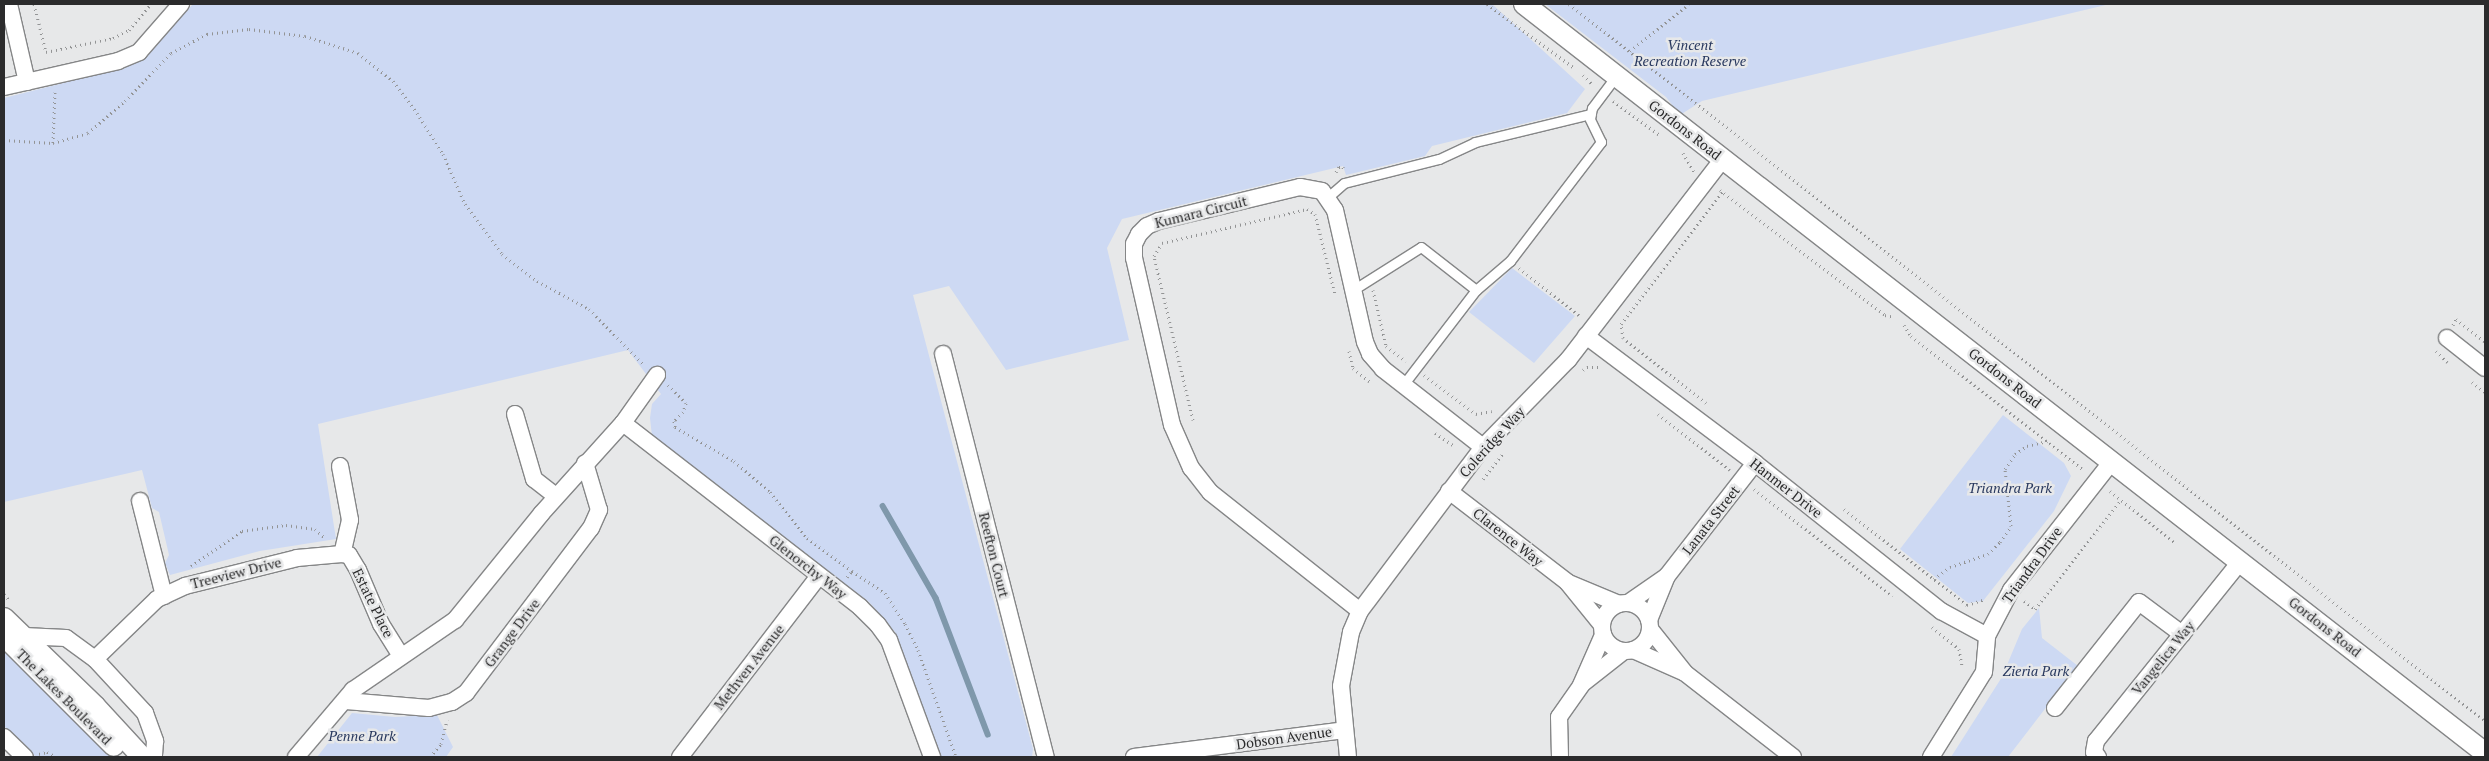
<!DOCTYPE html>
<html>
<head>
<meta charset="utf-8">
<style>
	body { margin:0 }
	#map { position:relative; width:2489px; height:761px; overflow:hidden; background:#e7e8e9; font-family:"PT Serif",serif }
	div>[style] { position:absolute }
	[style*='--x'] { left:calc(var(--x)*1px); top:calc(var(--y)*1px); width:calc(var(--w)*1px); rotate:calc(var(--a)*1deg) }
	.green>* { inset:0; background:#cdd9f3 }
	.stream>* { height:5.5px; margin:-2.75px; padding:0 2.75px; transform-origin:2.75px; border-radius:2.75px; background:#7f98ab }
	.path>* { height:3px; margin-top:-1.5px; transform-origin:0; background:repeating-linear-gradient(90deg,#939495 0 1px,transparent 0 5px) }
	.roads { filter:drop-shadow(1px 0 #858687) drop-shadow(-1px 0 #858687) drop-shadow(0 1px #858687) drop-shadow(0 -1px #858687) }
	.service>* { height:9px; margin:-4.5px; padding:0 4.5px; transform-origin:4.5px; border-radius:4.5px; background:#fff }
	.minor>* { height:16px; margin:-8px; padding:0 8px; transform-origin:8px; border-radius:8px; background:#fff }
	.minor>.ring { margin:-8px; padding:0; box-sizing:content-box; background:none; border:16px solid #fff; border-radius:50% }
	.tertiary>* { height:20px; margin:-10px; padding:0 10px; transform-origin:10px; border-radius:10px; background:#fff }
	span { translate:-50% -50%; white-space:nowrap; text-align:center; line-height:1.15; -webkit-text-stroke:5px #e7e8e9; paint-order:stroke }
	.park-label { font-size:14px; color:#28385e; font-style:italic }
	.street-label { font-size:14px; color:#2b2b2c }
	.frame { position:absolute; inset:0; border:5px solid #2b2b2c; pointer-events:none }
</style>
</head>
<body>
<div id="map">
	<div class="green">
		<div style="clip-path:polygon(193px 4px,1492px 4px,1585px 89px,1567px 113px,1432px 146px,1425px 156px,1346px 175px,1343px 166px,1122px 219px,1107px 248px,1129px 340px,1006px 370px,949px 286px,913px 295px,1033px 749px,1032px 757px,941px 757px,895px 632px,869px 602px,652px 436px,650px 418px,652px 404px,661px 394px,628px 350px,318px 424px,336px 539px,260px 551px,170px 575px,165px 563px,169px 555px,159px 512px,152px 508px,142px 470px,4px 502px,4px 98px,123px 68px,139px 60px,156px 46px)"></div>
		<div style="clip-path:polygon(1545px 4px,2110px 4px,1702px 101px,1680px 115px,1666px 97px)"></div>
		<div style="clip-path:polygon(1512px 268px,1575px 316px,1534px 363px,1469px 312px)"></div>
		<div style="clip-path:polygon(2003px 415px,2064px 463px,2071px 476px,2054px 511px,1983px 601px,1968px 603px,1900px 549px)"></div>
		<div style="clip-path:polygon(2039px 608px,2042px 638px,2078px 666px,2008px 757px,1951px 757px,2002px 677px,2022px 629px)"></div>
		<div style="clip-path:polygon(4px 649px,66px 710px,111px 757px,36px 757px,4px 726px)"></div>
		<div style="clip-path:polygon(352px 713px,395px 717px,437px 715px,453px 747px,446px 757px,317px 757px)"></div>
	</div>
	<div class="stream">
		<div style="--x:883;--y:506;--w:106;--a:60.1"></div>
		<div style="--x:936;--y:598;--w:146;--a:69.1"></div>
	</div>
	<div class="path">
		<div style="--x:34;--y:4;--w:49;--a:76"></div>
		<div style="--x:46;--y:52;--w:68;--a:-11.8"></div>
		<div style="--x:113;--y:38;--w:18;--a:-27"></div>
		<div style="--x:129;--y:30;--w:34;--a:-50"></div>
		<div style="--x:1487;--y:4;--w:107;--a:36.2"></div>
		<div style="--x:1569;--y:4;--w:1163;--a:38.05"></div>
		<div style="--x:1630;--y:51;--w:75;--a:-38.5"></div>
		<div style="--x:1583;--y:75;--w:14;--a:45"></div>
		<div style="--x:1613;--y:101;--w:59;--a:36.1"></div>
		<div style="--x:4;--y:140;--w:49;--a:3.5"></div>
		<div style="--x:53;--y:143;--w:36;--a:-16"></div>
		<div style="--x:88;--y:133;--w:49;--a:-40.9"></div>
		<div style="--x:125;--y:101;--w:66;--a:-46.2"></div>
		<div style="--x:171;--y:53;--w:41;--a:-27.8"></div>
		<div style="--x:207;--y:34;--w:42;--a:-6.8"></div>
		<div style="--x:249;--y:29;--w:56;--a:7.1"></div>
		<div style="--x:305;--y:36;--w:56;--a:17.8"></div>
		<div style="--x:358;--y:53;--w:45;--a:38.7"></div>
		<div style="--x:393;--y:81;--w:40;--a:53"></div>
		<div style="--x:417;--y:113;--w:49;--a:57.6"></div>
		<div style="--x:443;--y:154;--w:55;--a:66.3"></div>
		<div style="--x:465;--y:204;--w:62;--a:53.5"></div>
		<div style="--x:502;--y:254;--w:44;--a:37.6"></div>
		<div style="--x:537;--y:281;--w:59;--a:28.3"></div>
		<div style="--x:589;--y:309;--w:78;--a:45.5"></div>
		<div style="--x:53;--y:143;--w:51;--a:-87.8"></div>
		<div style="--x:1683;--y:153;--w:22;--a:60"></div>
		<div style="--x:1336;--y:172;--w:6;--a:-59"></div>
		<div style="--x:1339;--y:167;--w:4;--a:0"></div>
		<div style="--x:1343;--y:167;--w:3;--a:72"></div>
		<div style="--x:1720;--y:190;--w:207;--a:37.1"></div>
		<div style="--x:1885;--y:315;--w:9;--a:13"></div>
		<div style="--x:1519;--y:268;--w:78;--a:38.2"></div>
		<div style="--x:1373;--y:290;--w:57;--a:76.9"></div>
		<div style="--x:1386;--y:346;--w:25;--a:37"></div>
		<div style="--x:1904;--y:325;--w:13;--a:58"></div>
		<div style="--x:1911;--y:336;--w:219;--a:37.8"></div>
		<div style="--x:2453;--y:325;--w:7;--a:-63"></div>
		<div style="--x:2456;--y:319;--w:37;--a:38"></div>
		<div style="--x:1349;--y:351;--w:17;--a:77"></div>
		<div style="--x:1353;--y:368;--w:21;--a:39"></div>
		<div style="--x:2436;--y:351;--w:16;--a:45"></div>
		<div style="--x:1583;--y:370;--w:5;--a:-37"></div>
		<div style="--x:1587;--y:367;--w:11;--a:0"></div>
		<div style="--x:1424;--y:375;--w:65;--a:36.9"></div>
		<div style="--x:1476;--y:414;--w:16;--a:-11"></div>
		<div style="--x:2472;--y:382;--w:16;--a:38"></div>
		<div style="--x:668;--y:385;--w:25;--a:45"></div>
		<div style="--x:686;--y:403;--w:9;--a:108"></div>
		<div style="--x:683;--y:412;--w:13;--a:135"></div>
		<div style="--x:674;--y:421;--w:6;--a:81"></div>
		<div style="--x:675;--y:427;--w:68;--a:30"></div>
		<div style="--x:734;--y:461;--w:48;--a:40.7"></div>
		<div style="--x:770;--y:492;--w:59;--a:51.2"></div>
		<div style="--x:807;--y:538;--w:56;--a:36.3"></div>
		<div style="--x:1706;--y:403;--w:105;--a:-141.9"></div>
		<div style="--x:1623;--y:338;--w:14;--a:-98"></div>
		<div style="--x:1621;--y:324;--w:168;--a:-52.5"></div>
		<div style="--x:1658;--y:414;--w:91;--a:37.9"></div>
		<div style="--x:1193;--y:420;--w:169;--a:-103.4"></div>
		<div style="--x:1154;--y:256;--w:15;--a:-58"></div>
		<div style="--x:1162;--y:243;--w:149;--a:-13.2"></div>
		<div style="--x:1307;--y:209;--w:9;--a:32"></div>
		<div style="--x:1315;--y:214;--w:82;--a:76"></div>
		<div style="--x:1435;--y:433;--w:22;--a:34"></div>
		<div style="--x:1483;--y:479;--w:34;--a:-52"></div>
		<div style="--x:1754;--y:489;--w:175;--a:37.8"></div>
		<div style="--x:2110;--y:491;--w:82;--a:38.6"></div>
		<div style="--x:1844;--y:509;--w:156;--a:38"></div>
		<div style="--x:1967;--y:605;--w:19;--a:-18"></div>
		<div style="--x:191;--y:566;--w:62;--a:-34.5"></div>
		<div style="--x:242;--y:531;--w:44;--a:-7.8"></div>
		<div style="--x:286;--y:525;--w:29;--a:8"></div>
		<div style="--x:315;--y:529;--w:13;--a:42"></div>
		<div style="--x:847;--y:577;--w:8;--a:-50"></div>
		<div style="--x:852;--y:571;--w:40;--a:34"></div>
		<div style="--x:885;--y:593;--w:37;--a:57"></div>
		<div style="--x:905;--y:624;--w:29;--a:63"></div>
		<div style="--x:918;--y:650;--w:114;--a:70.4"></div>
		<div style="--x:1934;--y:579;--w:20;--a:-37"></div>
		<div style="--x:1950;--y:567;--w:40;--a:-18.9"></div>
		<div style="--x:1988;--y:554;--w:17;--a:-45"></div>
		<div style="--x:2000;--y:542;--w:19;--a:-55"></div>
		<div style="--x:2011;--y:526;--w:57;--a:-96"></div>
		<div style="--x:2005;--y:469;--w:18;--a:-56"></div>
		<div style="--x:2015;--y:454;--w:14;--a:-34"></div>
		<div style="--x:2027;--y:446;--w:21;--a:-14"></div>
		<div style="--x:4;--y:594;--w:8;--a:50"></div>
		<div style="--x:2024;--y:601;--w:14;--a:36"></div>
		<div style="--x:2035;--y:609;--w:139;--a:-51.7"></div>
		<div style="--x:1932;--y:627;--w:35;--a:39"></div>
		<div style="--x:1959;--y:649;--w:17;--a:80"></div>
		<div style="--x:39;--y:754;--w:8;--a:-14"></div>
		<div style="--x:47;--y:752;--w:11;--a:27"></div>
		<div style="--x:430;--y:757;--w:17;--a:-50"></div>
		<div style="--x:441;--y:744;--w:25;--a:-76"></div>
	</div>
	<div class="roads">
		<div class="service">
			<div style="--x:1328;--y:197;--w:21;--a:-41"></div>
			<div style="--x:1344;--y:183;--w:98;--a:-14.2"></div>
			<div style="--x:1439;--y:159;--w:40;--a:-25"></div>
			<div style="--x:1475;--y:142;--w:119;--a:-13.6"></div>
			<div style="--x:1353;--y:290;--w:80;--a:-32.3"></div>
			<div style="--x:1421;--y:247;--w:70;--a:38"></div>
			<div style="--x:1403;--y:385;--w:120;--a:-52.5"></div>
			<div style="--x:1476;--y:290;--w:45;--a:-40.5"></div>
			<div style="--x:1510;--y:261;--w:150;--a:-52.6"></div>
			<div style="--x:1601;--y:142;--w:25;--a:-116"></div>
			<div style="--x:1590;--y:119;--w:11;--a:-80"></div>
			<div style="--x:1592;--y:108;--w:40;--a:-53"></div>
		</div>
		<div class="minor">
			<div style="--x:9;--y:4;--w:80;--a:77"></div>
			<div style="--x:4;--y:87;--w:117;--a:-12.8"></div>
			<div style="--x:118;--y:61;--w:23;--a:-23"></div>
			<div style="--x:139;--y:52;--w:64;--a:-48.8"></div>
			<div style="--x:1586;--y:336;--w:211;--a:36.9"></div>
			<div style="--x:1755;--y:463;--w:238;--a:38.5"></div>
			<div style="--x:1941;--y:611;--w:52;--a:28.5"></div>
			<div style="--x:2447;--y:338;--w:48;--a:38.3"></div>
			<div style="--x:943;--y:354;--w:416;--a:75.7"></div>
			<div style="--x:515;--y:414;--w:68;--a:73.7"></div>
			<div style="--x:534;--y:479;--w:28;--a:38"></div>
			<div style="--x:623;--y:423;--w:300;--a:37.8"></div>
			<div style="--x:860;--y:607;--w:25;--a:45"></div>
			<div style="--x:878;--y:625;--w:19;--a:54"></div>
			<div style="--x:889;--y:640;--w:125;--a:69.8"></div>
			<div style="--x:340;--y:466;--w:55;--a:79.5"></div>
			<div style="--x:350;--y:520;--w:35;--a:103"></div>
			<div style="--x:342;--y:554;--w:7;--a:8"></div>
			<div style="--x:349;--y:555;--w:17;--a:59"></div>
			<div style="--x:358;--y:570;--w:59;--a:66.9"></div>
			<div style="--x:381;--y:624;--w:38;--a:58"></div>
			<div style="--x:1449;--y:491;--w:149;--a:37.6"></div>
			<div style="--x:1567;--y:582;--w:55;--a:50.9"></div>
			<div style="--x:140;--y:501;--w:98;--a:75.8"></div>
			<div style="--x:1569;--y:583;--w:54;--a:22.8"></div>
			<div class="ring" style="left:1602px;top:603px;width:32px;height:32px"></div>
			<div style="--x:1628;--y:603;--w:47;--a:-34.7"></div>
			<div style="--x:1667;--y:576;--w:143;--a:-52.1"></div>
			<div style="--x:1360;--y:611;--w:191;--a:-141.6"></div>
			<div style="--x:1210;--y:492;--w:31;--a:-128"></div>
			<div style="--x:1191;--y:468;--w:47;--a:-113.8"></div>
			<div style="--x:1172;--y:425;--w:171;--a:-102.8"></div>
			<div style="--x:1134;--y:258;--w:14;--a:-90"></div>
			<div style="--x:1134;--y:244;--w:11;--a:-63"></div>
			<div style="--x:1139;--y:234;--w:11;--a:-45"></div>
			<div style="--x:1147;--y:226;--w:13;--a:-23"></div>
			<div style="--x:1159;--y:221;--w:145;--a:-13.6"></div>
			<div style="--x:1300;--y:187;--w:22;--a:10"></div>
			<div style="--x:1322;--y:191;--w:23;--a:56"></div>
			<div style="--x:1335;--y:210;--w:135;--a:77.2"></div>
			<div style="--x:1365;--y:342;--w:13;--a:67"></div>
			<div style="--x:1370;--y:354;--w:20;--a:49"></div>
			<div style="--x:1383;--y:369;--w:127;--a:38"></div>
			<div style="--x:1649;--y:620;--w:48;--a:-67.8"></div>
			<div style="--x:1650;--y:629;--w:56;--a:51.5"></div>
			<div style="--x:1685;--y:673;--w:137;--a:37.9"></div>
			<div style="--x:24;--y:636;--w:42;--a:2.7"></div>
			<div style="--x:66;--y:638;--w:36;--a:36"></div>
			<div style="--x:95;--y:659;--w:74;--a:47.2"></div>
			<div style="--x:145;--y:713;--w:30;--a:70"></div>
			<div style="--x:155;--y:741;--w:16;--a:94"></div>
			<div style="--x:1633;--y:650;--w:55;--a:23.7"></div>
			<div style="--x:95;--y:659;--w:86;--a:-44.1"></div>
			<div style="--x:157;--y:599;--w:31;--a:-25"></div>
			<div style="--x:185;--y:586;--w:115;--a:-14"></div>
			<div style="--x:297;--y:558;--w:45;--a:-5.1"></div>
			<div style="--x:1582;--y:684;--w:53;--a:-38.2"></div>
			<div style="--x:346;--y:701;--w:83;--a:4.8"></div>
			<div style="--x:429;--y:708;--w:24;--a:-15"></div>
			<div style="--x:452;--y:702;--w:17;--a:-33"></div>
			<div style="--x:466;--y:693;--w:207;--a:-52.9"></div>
			<div style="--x:591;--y:528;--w:20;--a:-66"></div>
			<div style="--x:599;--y:510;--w:49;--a:-106.6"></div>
			<div style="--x:2055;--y:708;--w:135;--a:-51.6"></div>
			<div style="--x:2139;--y:602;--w:54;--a:36.7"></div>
			<div style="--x:4;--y:737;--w:29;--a:44"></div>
			<div style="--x:296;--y:757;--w:88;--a:-49.6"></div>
			<div style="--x:353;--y:690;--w:124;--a:-34.5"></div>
			<div style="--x:455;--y:620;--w:136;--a:-50.9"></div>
			<div style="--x:541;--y:514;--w:122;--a:-48"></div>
			<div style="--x:623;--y:423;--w:59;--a:-54.7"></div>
			<div style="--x:680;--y:757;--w:228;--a:-52.5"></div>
			<div style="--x:1134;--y:757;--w:212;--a:-7.3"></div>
			<div style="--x:1348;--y:757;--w:71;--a:-95.6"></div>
			<div style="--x:1341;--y:686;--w:55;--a:-79.5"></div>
			<div style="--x:1351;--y:632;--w:23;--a:-67"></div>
			<div style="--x:1360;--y:611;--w:205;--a:-53.1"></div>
			<div style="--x:1483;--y:447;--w:122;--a:-45.7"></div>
			<div style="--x:1568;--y:360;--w:252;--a:-52.4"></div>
			<div style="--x:1560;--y:757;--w:40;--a:-91.4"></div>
			<div style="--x:1559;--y:717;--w:39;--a:-55"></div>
			<div style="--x:1581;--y:685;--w:55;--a:-66.3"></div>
			<div style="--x:1931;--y:757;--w:100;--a:-58.1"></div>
			<div style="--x:1984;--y:672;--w:36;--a:-85"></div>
			<div style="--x:1987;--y:636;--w:52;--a:-62.4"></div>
			<div style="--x:2011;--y:590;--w:164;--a:-51.9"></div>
			<div style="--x:2098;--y:757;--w:6;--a:-129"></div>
			<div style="--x:2094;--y:752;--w:11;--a:-80"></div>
			<div style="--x:2096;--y:741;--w:230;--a:-51.2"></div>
		</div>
		<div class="tertiary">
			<div style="--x:1524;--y:4;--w:1218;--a:37.93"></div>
			<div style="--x:4;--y:618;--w:127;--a:44"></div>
			<div style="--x:95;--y:706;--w:69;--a:47.3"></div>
			<div style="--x:9;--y:641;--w:148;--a:45"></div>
		</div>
	</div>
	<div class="park-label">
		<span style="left:1690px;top:53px">Vincent<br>Recreation Reserve</span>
		<span style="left:2010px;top:488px">Triandra Park</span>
		<span style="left:2036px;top:671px">Zieria Park</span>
		<span style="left:362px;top:736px">Penne Park</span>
	</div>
	<div class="street-label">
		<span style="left:1685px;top:130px;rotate:38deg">Gordons Road</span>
		<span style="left:1201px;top:212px;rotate:-14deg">Kumara Circuit</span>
		<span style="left:2005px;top:378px;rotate:38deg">Gordons Road</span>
		<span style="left:1492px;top:442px;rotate:-48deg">Coleridge Way</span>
		<span style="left:1786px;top:488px;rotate:38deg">Hanmer Drive</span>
		<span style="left:1711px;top:520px;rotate:-52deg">Lanata Street</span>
		<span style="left:1508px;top:537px;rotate:38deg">Clarence Way</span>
		<span style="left:994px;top:555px;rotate:76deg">Reefton Court</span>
		<span style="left:2032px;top:565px;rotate:-54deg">Triandra Drive</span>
		<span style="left:808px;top:567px;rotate:38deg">Glenorchy Way</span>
		<span style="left:236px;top:573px;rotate:-14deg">Treeview Drive</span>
		<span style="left:373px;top:603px;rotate:64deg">Estate Place</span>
		<span style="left:2325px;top:627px;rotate:38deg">Gordons Road</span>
		<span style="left:512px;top:633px;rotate:-53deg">Grange Drive</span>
		<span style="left:2163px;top:658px;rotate:-51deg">Vangelica Way</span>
		<span style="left:749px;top:667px;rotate:-52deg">Methven Avenue</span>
		<span style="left:64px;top:697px;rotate:45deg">The Lakes Boulevard</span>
		<span style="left:1284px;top:738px;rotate:-8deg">Dobson Avenue</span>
	</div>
	<div class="frame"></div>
</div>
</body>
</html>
